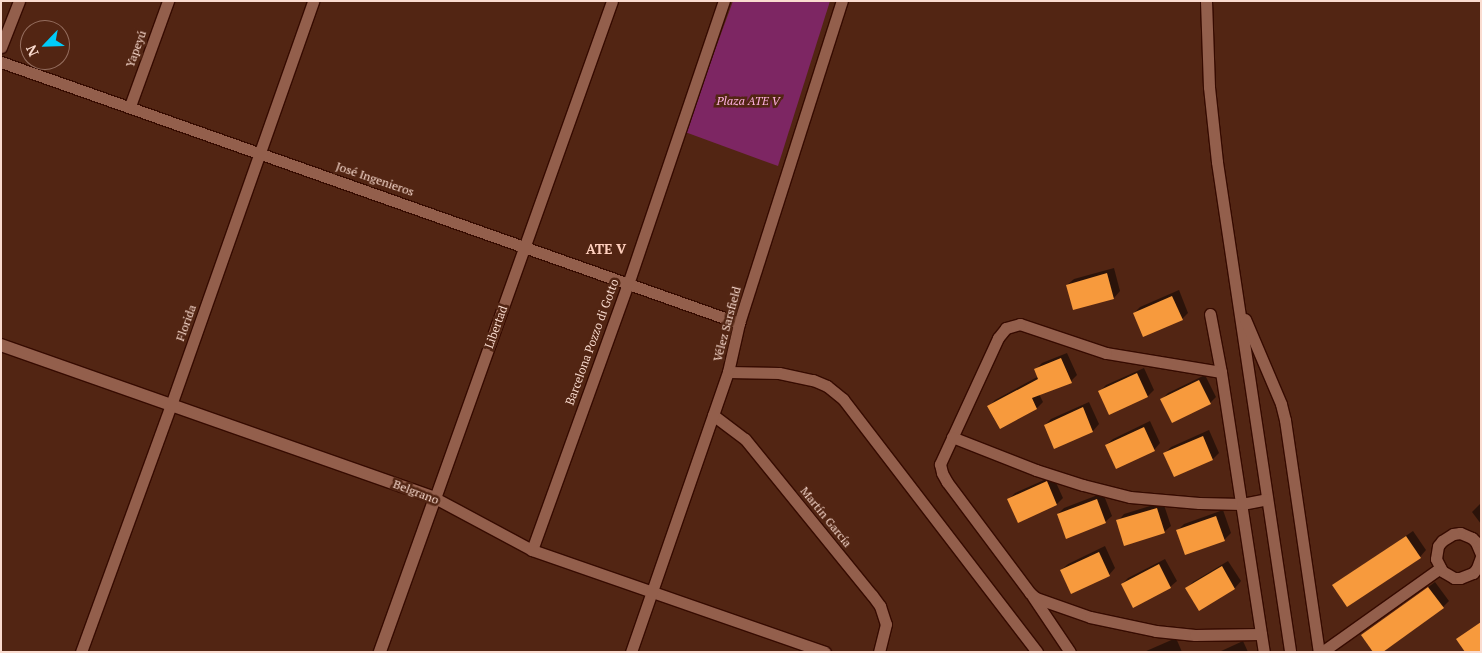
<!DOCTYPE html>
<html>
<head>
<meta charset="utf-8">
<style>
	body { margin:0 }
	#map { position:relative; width:1482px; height:653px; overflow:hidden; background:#522513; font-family:"PT Serif",serif }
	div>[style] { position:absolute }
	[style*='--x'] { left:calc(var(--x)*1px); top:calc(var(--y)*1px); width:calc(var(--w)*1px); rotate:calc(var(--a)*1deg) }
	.green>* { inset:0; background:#7d2663 }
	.shadow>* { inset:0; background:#0007 }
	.building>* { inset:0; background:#f79a3d }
	.roads { filter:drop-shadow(1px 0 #360b00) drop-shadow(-1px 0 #360b00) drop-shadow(0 1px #360b00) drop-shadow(0 -1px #360b00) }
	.street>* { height:11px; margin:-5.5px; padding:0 5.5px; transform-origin:5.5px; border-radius:5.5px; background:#935f4c }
	.secondary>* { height:12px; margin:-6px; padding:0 6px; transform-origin:6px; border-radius:6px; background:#935f4c }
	span { translate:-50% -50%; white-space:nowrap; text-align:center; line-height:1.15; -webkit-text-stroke:5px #522513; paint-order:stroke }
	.street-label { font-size:12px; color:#fadcd0 }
	.park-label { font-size:12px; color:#ffb1e2; font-style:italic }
	.neighbourhood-label { font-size:14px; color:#ffd0be; font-weight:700 }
	.frame { position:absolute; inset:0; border:2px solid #fadcd0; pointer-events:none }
	.north { position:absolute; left:20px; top:20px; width:50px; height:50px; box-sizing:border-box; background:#522513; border:1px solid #956e5f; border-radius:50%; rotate:246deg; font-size:14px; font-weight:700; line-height:20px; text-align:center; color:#fadcd0 }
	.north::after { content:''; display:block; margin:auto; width:18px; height:22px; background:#00cbf9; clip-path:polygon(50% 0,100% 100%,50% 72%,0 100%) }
</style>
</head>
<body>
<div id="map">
	<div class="green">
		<div style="clip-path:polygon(733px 1px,830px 1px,778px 166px,685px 132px)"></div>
	</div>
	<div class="shadow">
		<div style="clip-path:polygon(1114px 268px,1120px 291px,1114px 298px,1074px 309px,1067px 285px,1074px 279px)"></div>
		<div style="clip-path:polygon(1179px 290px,1188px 313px,1182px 319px,1134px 313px,1140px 307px)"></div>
		<div style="clip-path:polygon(1067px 353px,1077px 375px,1071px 381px,1039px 394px,1043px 402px,1037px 408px,1000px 427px,989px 406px,995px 400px,1039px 376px,1036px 369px,1042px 363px)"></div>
		<div style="clip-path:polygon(1144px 368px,1154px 390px,1148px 396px,1110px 413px,1100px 391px,1106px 385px)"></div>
		<div style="clip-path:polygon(1205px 375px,1216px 397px,1210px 403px,1162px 399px,1168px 393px)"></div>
		<div style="clip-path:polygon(1089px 402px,1099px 424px,1093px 431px,1055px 448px,1045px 425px,1051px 419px)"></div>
		<div style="clip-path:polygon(1150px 421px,1160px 443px,1154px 450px,1106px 445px,1113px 439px)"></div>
		<div style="clip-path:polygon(1209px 430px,1219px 453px,1213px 459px,1175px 476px,1165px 453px,1171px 447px)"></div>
		<div style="clip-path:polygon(1053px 476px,1063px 498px,1057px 504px,1019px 521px,1009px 499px,1015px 493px)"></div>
		<div style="clip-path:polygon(1103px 493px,1112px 516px,1105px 522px,1058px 514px,1064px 508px)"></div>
		<div style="clip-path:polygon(1163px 502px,1171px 526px,1164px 532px,1118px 521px,1124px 514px)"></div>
		<div style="clip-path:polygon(1481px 503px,1481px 524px,1472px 512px)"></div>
		<div style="clip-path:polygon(1223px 510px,1231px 533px,1225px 539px,1186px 554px,1177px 531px,1184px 524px)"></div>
		<div style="clip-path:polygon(1413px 531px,1426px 550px,1420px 557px,1334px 585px)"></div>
		<div style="clip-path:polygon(1105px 546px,1115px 568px,1109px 575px,1061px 570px,1068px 564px)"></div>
		<div style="clip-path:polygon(1165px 559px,1177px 581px,1170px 587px,1122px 584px,1128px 578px)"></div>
		<div style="clip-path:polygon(1228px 561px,1241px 581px,1235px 588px,1199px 609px,1187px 588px,1193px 582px)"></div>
		<div style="clip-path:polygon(1435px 582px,1449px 601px,1443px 607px,1363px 635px)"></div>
		<div style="clip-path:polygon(1176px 638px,1182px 652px,1144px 652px)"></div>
		<div style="clip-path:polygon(1243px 641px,1248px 652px,1219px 652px)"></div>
	</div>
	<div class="building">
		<div style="clip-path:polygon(1107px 273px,1114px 299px,1073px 310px,1066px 285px)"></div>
		<div style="clip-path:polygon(1172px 296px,1183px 320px,1143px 337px,1133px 313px)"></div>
		<div style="clip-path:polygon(1061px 358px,1072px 383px,1032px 398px,1037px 409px,1000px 429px,987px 406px,1038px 379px,1034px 369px)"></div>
		<div style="clip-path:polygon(1137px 373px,1148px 397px,1109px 415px,1098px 391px)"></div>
		<div style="clip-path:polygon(1199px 380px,1211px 404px,1172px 423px,1160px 399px)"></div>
		<div style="clip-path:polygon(1083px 407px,1093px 432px,1054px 449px,1044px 425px)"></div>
		<div style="clip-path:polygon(1144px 427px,1155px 451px,1116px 469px,1105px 445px)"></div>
		<div style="clip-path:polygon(1203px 436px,1213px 460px,1174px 477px,1163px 453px)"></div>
		<div style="clip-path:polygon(1047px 481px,1057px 505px,1018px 523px,1007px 499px)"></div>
		<div style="clip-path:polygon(1097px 499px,1106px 523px,1066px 539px,1057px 514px)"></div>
		<div style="clip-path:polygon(1157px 508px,1165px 533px,1124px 546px,1116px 520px)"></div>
		<div style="clip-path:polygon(1216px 516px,1225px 541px,1185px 555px,1176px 530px)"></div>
		<div style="clip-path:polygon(1406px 536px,1421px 558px,1347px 607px,1332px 585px)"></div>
		<div style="clip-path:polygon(1099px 552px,1110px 576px,1071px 594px,1060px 570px)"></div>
		<div style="clip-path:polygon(1159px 564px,1171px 588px,1133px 608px,1121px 584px)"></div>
		<div style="clip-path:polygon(1222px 566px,1235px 589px,1199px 611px,1185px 588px)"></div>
		<div style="clip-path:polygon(1428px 587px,1444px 608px,1383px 652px,1373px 652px,1361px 635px)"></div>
		<div style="clip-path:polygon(1481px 622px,1481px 652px,1465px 652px,1456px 639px)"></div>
	</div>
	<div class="roads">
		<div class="street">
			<div style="--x:612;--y:1;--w:528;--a:109.6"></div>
			<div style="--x:435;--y:498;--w:110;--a:28.2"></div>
			<div style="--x:532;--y:550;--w:310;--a:19.2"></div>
			<div style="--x:1206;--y:1;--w:86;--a:88"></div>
			<div style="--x:1209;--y:87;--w:75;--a:83.9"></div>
			<div style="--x:1217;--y:162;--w:495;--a:81.5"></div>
			<div style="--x:1;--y:47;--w:49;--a:-68.6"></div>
			<div style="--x:1;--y:62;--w:783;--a:19.48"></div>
			<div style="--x:130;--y:106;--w:112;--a:-70.1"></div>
			<div style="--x:1210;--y:314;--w:59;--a:79.3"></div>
			<div style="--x:1221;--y:372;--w:283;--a:81.3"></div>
			<div style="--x:1245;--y:319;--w:92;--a:67"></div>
			<div style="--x:1281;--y:404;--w:16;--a:76"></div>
			<div style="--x:1285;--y:420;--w:234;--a:81.7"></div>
			<div style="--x:728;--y:372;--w:51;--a:1.1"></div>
			<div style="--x:779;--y:373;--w:35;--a:12"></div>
			<div style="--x:813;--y:380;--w:15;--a:23"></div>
			<div style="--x:827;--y:386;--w:21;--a:39"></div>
			<div style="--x:843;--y:399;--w:319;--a:52.5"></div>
			<div style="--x:1221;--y:372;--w:117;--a:-170.6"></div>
			<div style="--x:1106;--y:353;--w:91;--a:-161.4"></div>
			<div style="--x:1020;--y:324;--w:15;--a:164"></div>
			<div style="--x:1006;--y:328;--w:13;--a:129"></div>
			<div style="--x:998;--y:338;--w:139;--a:114.7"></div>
			<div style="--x:940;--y:464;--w:9;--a:77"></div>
			<div style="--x:942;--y:473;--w:10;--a:61"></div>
			<div style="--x:947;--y:482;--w:139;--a:53.2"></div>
			<div style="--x:1030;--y:593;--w:8;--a:40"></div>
			<div style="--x:1036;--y:598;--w:57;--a:19.4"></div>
			<div style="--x:1090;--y:617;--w:67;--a:12"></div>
			<div style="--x:1156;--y:631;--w:39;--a:6"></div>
			<div style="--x:1195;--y:635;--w:66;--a:-0.9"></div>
			<div style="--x:713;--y:415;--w:40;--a:37"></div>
			<div style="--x:745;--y:439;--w:201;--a:50.9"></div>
			<div style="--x:872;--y:595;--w:14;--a:54"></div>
			<div style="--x:880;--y:606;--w:19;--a:72"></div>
			<div style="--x:886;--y:624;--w:29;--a:104"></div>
			<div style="--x:952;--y:437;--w:90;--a:21.4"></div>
			<div style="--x:1036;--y:470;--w:49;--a:17.7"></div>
			<div style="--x:1083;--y:485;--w:49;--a:14.3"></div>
			<div style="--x:1130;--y:497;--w:69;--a:5"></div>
			<div style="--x:1199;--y:503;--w:43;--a:1.3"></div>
			<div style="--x:1242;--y:504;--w:25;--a:-11"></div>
			<div style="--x:532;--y:550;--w:283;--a:-70.2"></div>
			<div style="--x:628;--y:284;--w:299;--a:-71.3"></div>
			<div style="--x:1481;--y:554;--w:13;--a:-113"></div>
			<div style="--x:1476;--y:542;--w:6;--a:-135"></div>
			<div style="--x:1472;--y:538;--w:13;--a:-157"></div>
			<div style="--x:1460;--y:533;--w:7;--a:172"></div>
			<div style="--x:1453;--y:534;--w:13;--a:148"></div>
			<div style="--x:1442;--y:541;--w:6;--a:129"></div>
			<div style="--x:1438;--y:546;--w:13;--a:99"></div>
			<div style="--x:1436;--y:559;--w:13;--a:63"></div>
			<div style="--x:1442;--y:571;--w:14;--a:30"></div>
			<div style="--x:1454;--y:578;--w:6;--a:0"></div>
			<div style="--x:1460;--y:578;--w:14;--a:-21"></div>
			<div style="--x:1473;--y:573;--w:6;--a:-51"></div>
			<div style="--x:1477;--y:568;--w:12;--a:-70"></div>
			<div style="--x:1033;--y:597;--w:66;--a:56.1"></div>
			<div style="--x:81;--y:652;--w:263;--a:-70"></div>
			<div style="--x:171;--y:405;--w:428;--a:-70.6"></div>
			<div style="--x:631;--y:652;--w:296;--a:-70.9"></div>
			<div style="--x:728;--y:372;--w:50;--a:-77.3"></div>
			<div style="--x:739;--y:323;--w:338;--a:-72.3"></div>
			<div style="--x:1322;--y:652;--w:145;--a:-35.4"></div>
		</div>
		<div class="secondary">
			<div style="--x:1;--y:345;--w:460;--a:19.4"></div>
			<div style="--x:435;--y:498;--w:164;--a:109.7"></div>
		</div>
	</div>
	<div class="street-label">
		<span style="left:136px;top:49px;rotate:-70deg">Yapeyú</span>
		<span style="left:375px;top:179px;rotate:19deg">José Ingenieros</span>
		<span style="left:186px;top:323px;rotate:-70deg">Florida</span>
		<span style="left:727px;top:324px;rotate:-75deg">Vélez Sarsfield</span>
		<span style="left:496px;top:327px;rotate:-70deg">Libertad</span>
		<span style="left:592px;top:342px;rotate:-70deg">Barcelona Pozzo di Gotto</span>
		<span style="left:416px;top:492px;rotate:21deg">Belgrano</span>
		<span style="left:826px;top:517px;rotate:51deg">Martín García</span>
	</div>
	<div class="park-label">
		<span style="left:748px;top:101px">Plaza ATE V</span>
	</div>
	<div class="neighbourhood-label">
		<span style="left:606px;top:249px">ATE V</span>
	</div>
	<div class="frame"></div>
	<div class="north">N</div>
</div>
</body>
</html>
